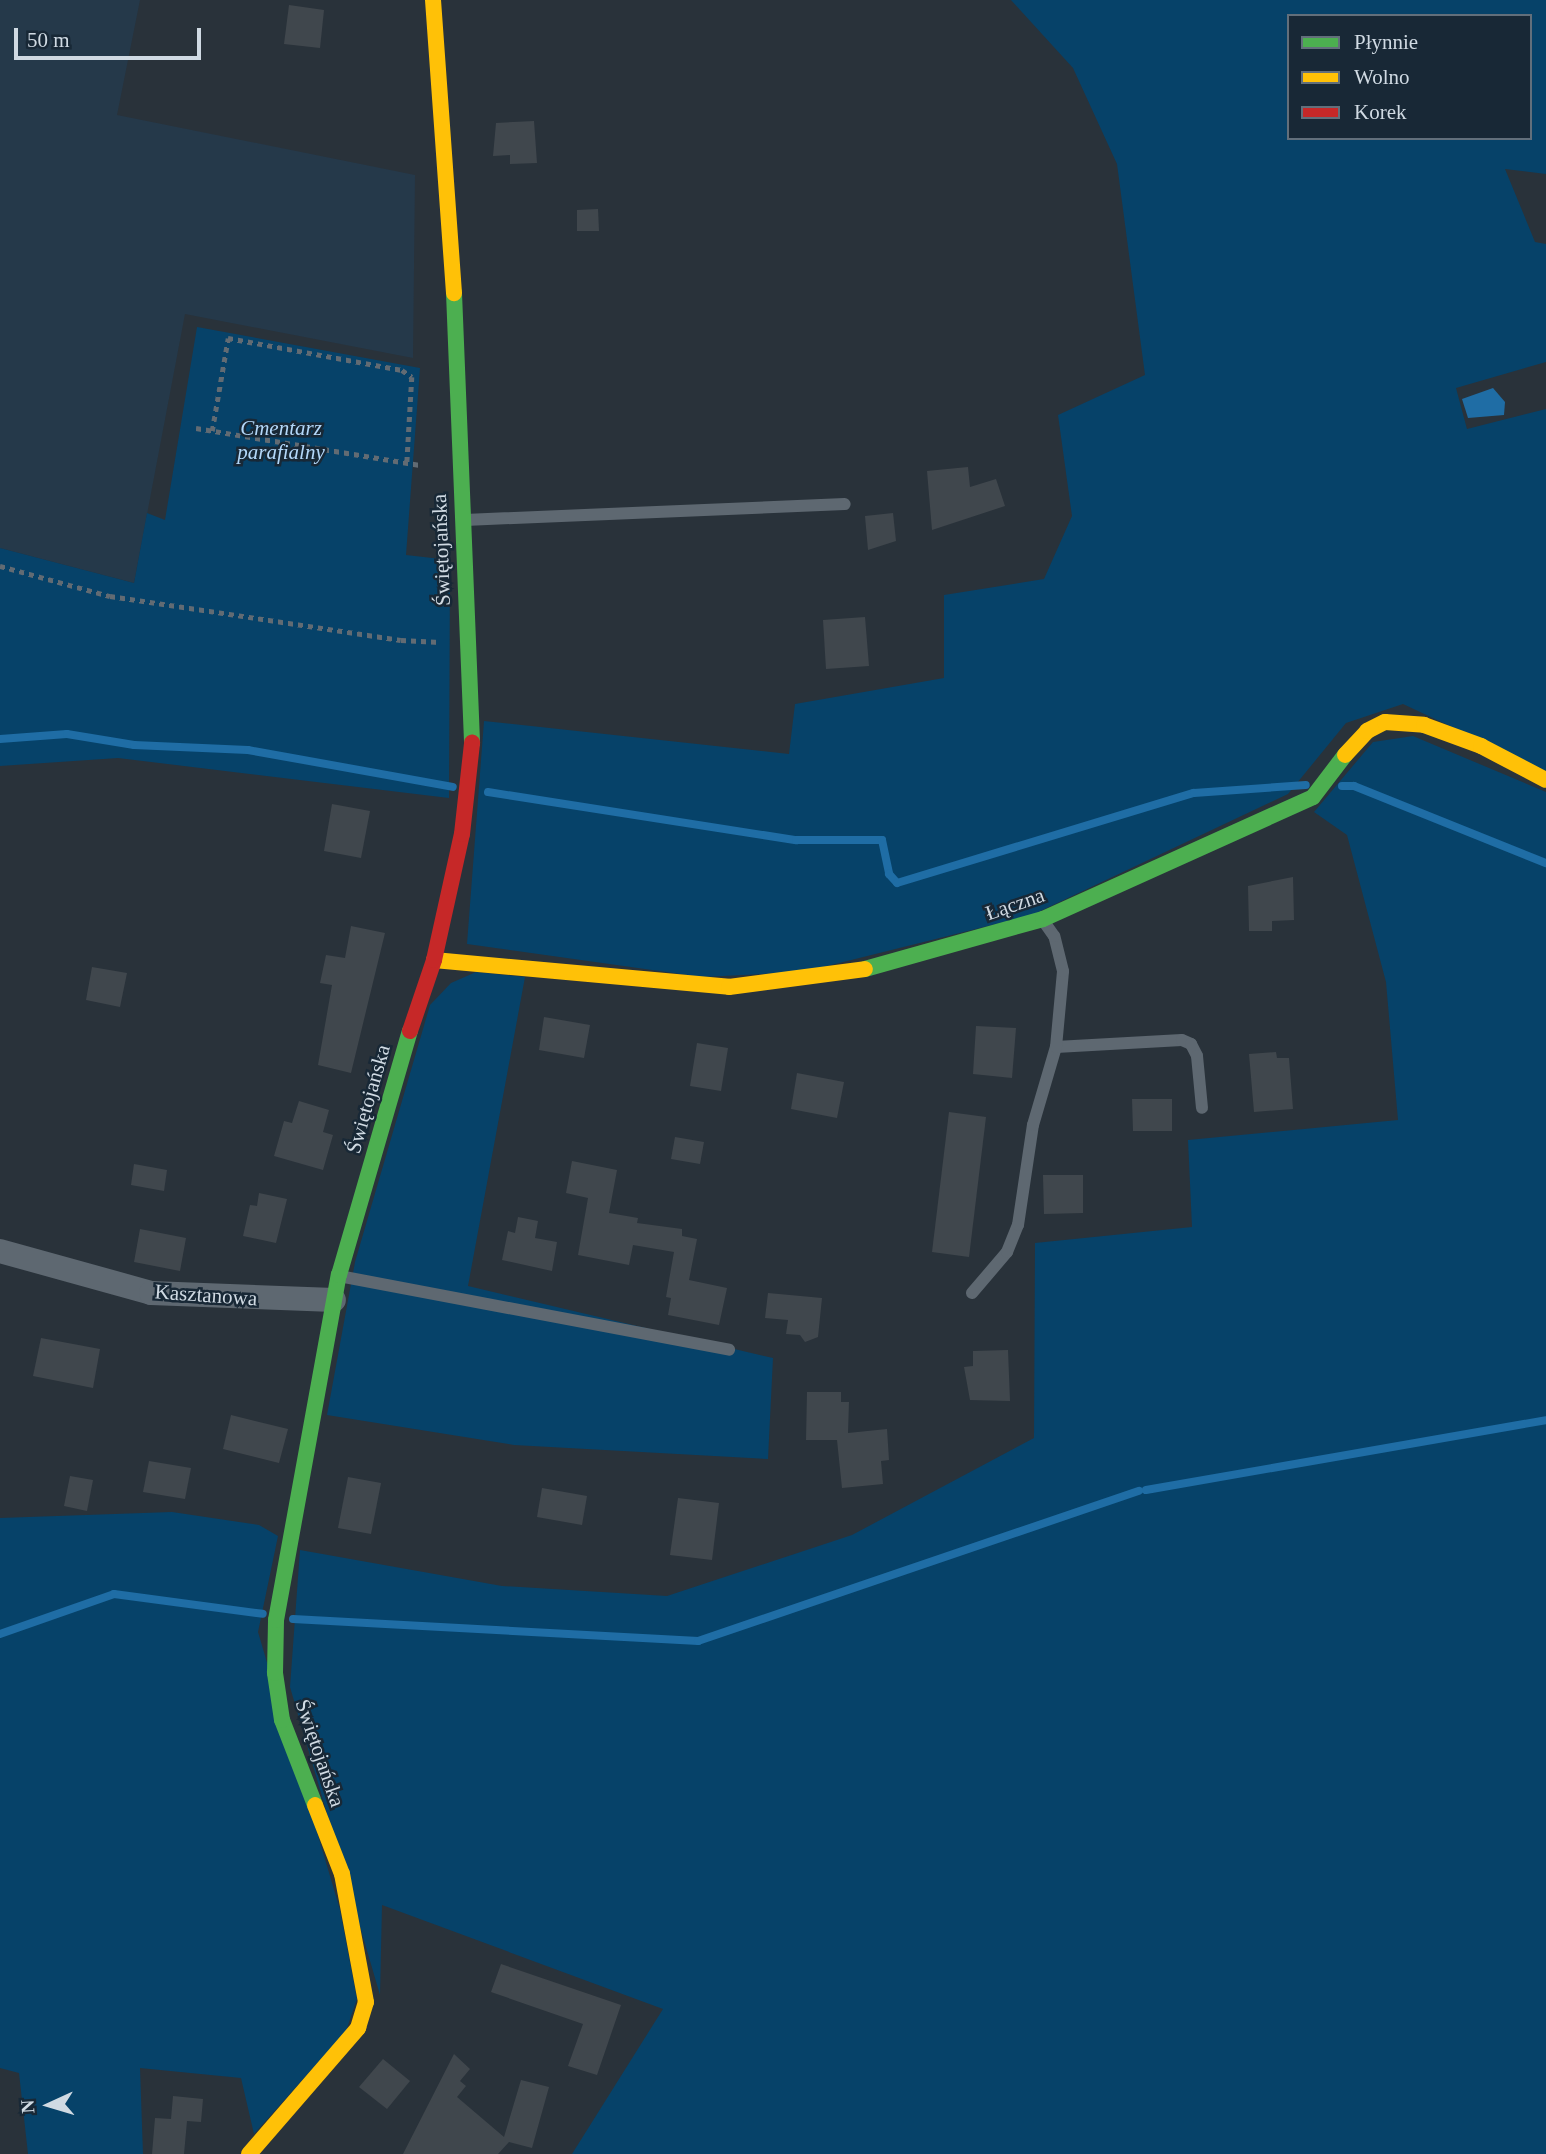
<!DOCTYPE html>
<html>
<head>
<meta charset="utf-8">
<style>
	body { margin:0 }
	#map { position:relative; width:1546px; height:2154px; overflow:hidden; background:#29323a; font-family:Georgia,serif }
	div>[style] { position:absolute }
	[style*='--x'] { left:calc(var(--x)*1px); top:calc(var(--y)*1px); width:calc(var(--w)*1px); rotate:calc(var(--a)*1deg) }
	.built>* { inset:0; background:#25394a }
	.green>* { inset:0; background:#064269 }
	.water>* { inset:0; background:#1f6da5 }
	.stream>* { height:8px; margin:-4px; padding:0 4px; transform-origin:4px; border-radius:4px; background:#1f6da5 }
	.building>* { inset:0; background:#40474d }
	.path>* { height:4.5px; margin-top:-2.25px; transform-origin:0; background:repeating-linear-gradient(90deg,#626b73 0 5px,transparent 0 10px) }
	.lane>* { height:12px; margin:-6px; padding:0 6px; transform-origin:6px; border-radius:6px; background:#5e6871 }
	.street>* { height:24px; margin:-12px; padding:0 12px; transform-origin:12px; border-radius:12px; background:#5e6871 }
	.fast>* { height:16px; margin:-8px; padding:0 8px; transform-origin:8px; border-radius:8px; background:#4caf50 }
	.slow>* { height:16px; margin:-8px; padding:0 8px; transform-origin:8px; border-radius:8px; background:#ffc107 }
	.jam>* { height:16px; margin:-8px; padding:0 8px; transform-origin:8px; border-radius:8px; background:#c62828 }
	span { translate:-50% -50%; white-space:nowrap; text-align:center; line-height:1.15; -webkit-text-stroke:5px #182836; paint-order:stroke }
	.park-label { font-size:21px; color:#b3d8fa; font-style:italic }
	.street-label { font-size:21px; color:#d0dae3 }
	.legend { position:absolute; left:1287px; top:14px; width:245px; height:126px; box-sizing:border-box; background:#182836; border:2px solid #626f7b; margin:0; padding:9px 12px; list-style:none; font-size:21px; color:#d0dae3 }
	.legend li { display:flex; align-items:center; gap:14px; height:35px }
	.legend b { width:35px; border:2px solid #626f7b }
	.north { position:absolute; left:14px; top:2070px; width:70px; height:70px; -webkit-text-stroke:5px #182836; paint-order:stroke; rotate:266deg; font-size:19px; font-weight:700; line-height:28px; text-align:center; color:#d0dae3 }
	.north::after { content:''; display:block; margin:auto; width:24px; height:32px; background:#d0dae3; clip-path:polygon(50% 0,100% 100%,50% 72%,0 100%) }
	.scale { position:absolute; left:14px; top:28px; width:187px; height:32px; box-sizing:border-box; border:4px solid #d0dae3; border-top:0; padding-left:9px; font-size:21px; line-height:24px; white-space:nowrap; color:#d0dae3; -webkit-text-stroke:5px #182836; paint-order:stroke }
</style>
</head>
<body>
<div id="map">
	<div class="built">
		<div style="clip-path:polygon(0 0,140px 0,117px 115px,415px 175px,413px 358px,185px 314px,134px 583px,0 548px)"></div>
	</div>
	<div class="green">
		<div style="clip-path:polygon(evenodd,1011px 0,1546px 0,1546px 174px,1505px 169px,1535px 242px,1546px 244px,1546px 362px,1456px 388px,1467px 429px,1546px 409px,1546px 771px,1403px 704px,1346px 723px,1288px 794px,1032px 915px,803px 972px,702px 977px,467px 944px,484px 721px,789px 754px,795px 704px,944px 678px,944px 595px,1044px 579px,1072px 516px,1058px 415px,1145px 375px,1117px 164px,1073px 68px,1011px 0,1289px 16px,1530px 16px,1530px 138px,1289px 138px,1289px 16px)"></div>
		<div style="clip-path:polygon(197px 327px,420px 368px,406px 555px,450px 560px,449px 798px,118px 758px,0 766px,0 548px,134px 583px,147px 513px,165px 520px)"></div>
		<div style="clip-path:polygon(1413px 736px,1546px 792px,1546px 2154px,572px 2154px,663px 2009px,382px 1905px,380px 1995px,290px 1687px,300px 1550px,502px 1586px,667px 1596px,852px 1535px,1034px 1438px,1035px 1243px,1192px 1227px,1188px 1140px,1398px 1120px,1386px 982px,1347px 835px,1314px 812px,1373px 742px)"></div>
		<div style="clip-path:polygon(476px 972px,525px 977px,468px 1286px,773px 1358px,768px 1459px,514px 1445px,327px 1415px,355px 1262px,430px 1005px,451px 983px)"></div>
		<div style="clip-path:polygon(172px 1512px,259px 1525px,278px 1536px,258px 1632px,340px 1910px,357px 1999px,346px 2031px,254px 2134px,241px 2078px,140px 2068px,143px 2154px,28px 2154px,19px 2073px,0 2068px,0 1518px)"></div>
	</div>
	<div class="water">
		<div style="clip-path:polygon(1493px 388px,1505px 402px,1504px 415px,1468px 418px,1462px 399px)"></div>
	</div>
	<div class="stream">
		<div style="--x:0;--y:739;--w:67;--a:-4.3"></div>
		<div style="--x:67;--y:734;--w:68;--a:9.3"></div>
		<div style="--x:134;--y:745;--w:114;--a:2.5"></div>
		<div style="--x:248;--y:750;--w:208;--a:10.2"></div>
		<div style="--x:1342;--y:786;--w:12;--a:0"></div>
		<div style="--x:1354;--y:786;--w:207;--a:21.9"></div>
		<div style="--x:488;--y:792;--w:312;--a:8.9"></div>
		<div style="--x:796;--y:840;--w:86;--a:0"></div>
		<div style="--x:882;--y:840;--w:35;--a:78"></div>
		<div style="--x:889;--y:874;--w:12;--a:48"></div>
		<div style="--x:897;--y:883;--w:310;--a:-16.9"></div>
		<div style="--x:1194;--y:793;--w:112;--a:-4.1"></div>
		<div style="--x:1146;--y:1490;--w:406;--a:-9.9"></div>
		<div style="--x:293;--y:1619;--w:406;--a:3.1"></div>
		<div style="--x:698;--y:1641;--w:466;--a:-18.8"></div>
		<div style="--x:0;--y:1634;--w:121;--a:-19.3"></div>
		<div style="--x:114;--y:1594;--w:150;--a:7.6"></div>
	</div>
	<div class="building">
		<div style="clip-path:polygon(289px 5px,324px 10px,320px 48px,284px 44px)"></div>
		<div style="clip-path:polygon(534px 121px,537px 163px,510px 164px,510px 155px,493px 156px,496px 123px)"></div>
		<div style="clip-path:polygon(598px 209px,599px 231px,577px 231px,577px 210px)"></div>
		<div style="clip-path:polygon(968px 467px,970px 487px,996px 479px,1005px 506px,932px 530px,927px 471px)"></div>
		<div style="clip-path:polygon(893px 513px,896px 541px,868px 550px,865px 516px)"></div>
		<div style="clip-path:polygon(865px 617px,869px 666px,826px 669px,823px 620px)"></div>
		<div style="clip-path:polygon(332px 804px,370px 811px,361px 858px,324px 851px)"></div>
		<div style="clip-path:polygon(1293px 877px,1294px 920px,1272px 921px,1272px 931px,1249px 931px,1248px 886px)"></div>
		<div style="clip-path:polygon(351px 926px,385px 933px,351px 1073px,318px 1065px,332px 985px,320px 983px,326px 955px,345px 958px)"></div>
		<div style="clip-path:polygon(92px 967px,127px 973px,120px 1007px,86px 1000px)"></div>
		<div style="clip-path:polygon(544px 1017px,590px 1025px,584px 1058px,539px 1050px)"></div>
		<div style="clip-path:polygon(976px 1026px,1016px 1028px,1012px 1078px,973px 1074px)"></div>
		<div style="clip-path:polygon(697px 1043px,728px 1048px,721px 1091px,690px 1086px)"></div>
		<div style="clip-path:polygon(1276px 1052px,1277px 1058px,1289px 1058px,1293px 1109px,1254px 1112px,1249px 1054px)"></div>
		<div style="clip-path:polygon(797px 1073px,844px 1082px,837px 1118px,791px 1109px)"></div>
		<div style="clip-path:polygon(1132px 1099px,1172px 1099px,1172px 1131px,1133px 1131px)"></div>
		<div style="clip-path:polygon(299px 1101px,329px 1110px,323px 1132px,333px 1135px,323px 1170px,274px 1156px,284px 1121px,292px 1123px)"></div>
		<div style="clip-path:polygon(949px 1112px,986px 1117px,969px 1257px,932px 1252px)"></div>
		<div style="clip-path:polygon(675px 1137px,704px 1142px,700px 1164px,671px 1159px)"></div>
		<div style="clip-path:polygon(572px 1161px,617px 1170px,609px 1213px,638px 1218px,637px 1223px,682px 1229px,682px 1236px,697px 1239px,689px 1280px,727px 1288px,719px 1325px,668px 1315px,671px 1298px,666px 1297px,674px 1252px,633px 1245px,629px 1265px,578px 1255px,588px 1198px,566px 1193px)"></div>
		<div style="clip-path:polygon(134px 1164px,167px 1170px,164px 1191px,131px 1185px)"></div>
		<div style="clip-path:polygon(1043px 1175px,1083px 1175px,1083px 1213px,1044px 1214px)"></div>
		<div style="clip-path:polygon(259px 1193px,287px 1199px,276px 1243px,243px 1236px,250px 1205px,257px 1206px)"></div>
		<div style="clip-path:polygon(518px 1217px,538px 1221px,535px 1238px,557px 1242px,552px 1271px,502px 1260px,508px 1231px,515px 1233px)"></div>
		<div style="clip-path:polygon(140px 1229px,186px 1238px,180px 1271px,134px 1262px)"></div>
		<div style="clip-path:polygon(768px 1293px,822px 1298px,818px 1337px,805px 1342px,800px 1335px,786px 1334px,788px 1320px,765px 1318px)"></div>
		<div style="clip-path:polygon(41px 1338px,100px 1349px,93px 1388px,33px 1376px)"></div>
		<div style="clip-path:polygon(1008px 1350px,1010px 1401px,970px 1400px,964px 1367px,973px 1366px,973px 1351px)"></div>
		<div style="clip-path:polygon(807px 1392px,841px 1392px,841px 1402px,849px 1402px,848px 1433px,887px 1429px,889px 1460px,881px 1461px,883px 1484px,842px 1488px,837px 1440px,806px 1440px)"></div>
		<div style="clip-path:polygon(231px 1415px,288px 1429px,279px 1463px,223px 1449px)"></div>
		<div style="clip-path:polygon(149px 1461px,191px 1468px,185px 1499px,143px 1492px)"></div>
		<div style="clip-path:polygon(70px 1476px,93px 1480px,87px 1511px,64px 1506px)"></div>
		<div style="clip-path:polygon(348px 1477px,381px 1483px,371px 1534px,338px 1528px)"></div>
		<div style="clip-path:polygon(542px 1488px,587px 1496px,582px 1525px,537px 1517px)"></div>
		<div style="clip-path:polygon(678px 1498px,719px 1503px,712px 1560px,670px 1555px)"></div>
		<div style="clip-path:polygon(501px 1964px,621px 2005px,597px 2075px,568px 2066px,583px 2024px,491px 1992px)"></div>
		<div style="clip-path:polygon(454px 2054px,470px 2069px,460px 2081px,466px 2086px,457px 2097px,504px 2137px,521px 2080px,549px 2087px,532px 2148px,509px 2142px,498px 2154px,403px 2154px)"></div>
		<div style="clip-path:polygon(383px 2059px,410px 2081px,387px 2109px,359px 2087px)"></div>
		<div style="clip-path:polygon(173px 2096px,203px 2099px,201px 2122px,187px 2121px,184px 2154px,152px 2154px,155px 2118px,171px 2119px)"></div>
	</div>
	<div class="path">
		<div style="--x:196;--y:428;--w:227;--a:9.4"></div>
		<div style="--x:212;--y:431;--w:94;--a:-80.2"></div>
		<div style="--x:228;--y:338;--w:177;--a:10.4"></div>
		<div style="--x:402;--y:370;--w:12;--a:35"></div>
		<div style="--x:412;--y:377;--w:86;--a:93.3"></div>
		<div style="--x:0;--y:566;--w:114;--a:15.3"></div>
		<div style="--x:110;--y:596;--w:294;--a:8.6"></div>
		<div style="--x:401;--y:640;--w:39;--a:3"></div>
	</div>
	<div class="lane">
		<div style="--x:465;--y:520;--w:380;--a:-2.4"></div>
		<div style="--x:1056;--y:1047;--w:126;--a:-3.2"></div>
		<div style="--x:1182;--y:1040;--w:10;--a:24"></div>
		<div style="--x:1191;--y:1044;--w:13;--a:63"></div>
		<div style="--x:1197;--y:1056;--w:52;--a:84.5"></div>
		<div style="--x:339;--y:1276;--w:397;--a:10.7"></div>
		<div style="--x:972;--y:1293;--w:54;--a:-49.5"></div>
		<div style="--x:1007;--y:1252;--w:29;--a:-68"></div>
		<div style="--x:1018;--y:1225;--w:101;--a:-81.5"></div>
		<div style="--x:1033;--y:1125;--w:81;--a:-73.6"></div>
		<div style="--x:1056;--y:1047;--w:76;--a:-84.7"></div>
		<div style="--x:1063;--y:971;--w:36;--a:-104"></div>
		<div style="--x:1054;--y:936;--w:19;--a:-125"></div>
	</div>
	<div class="street">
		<div style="--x:0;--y:1251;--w:157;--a:15.5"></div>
		<div style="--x:151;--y:1293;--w:183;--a:2.2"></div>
	</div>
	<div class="fast">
		<div style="--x:454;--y:293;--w:450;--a:87.7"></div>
		<div style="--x:865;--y:969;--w:185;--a:-15.7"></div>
		<div style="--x:1043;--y:919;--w:296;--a:-24.3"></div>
		<div style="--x:1313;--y:797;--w:53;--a:-52.7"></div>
		<div style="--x:315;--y:1805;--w:91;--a:-111.2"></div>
		<div style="--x:282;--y:1720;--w:48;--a:-98.5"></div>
		<div style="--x:275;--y:1673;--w:53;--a:-88.9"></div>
		<div style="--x:276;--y:1620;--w:351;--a:-79.7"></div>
		<div style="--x:339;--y:1275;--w:254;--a:-73.8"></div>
	</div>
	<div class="slow">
		<div style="--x:433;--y:0;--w:294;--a:85.9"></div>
		<div style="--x:1345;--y:755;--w:33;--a:-47"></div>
		<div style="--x:1367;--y:731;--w:20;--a:-27"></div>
		<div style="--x:1385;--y:722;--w:39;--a:4"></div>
		<div style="--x:1424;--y:725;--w:61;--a:20.2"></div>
		<div style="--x:1481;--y:746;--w:73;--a:27.6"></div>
		<div style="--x:434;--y:960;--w:296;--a:5.2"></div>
		<div style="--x:729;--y:987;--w:137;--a:-7.5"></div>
		<div style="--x:249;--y:2154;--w:167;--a:-49.1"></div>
		<div style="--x:358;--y:2028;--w:27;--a:-73"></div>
		<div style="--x:366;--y:2002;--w:130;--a:-100.6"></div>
		<div style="--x:342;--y:1874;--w:74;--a:-111.4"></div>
	</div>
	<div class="jam">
		<div style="--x:410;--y:1031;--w:75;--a:-71.3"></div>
		<div style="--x:434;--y:960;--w:129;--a:-77.5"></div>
		<div style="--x:462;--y:834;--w:92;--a:-83.7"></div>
	</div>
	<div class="park-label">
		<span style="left:281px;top:440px">Cmentarz<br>parafialny</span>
	</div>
	<div class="street-label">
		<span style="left:441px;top:550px;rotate:-92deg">Świętojańska</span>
		<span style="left:1015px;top:904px;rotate:-19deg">Łączna</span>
		<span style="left:368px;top:1099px;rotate:-74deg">Świętojańska</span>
		<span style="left:206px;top:1295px;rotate:4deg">Kasztanowa</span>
		<span style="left:320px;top:1753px;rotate:71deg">Świętojańska</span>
	</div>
	<ul class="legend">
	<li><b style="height:9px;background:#4caf50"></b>Płynnie</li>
	<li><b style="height:9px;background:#ffc107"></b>Wolno</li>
	<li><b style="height:9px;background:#c62828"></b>Korek</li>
	</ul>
	<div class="north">N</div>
	<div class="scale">50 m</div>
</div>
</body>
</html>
